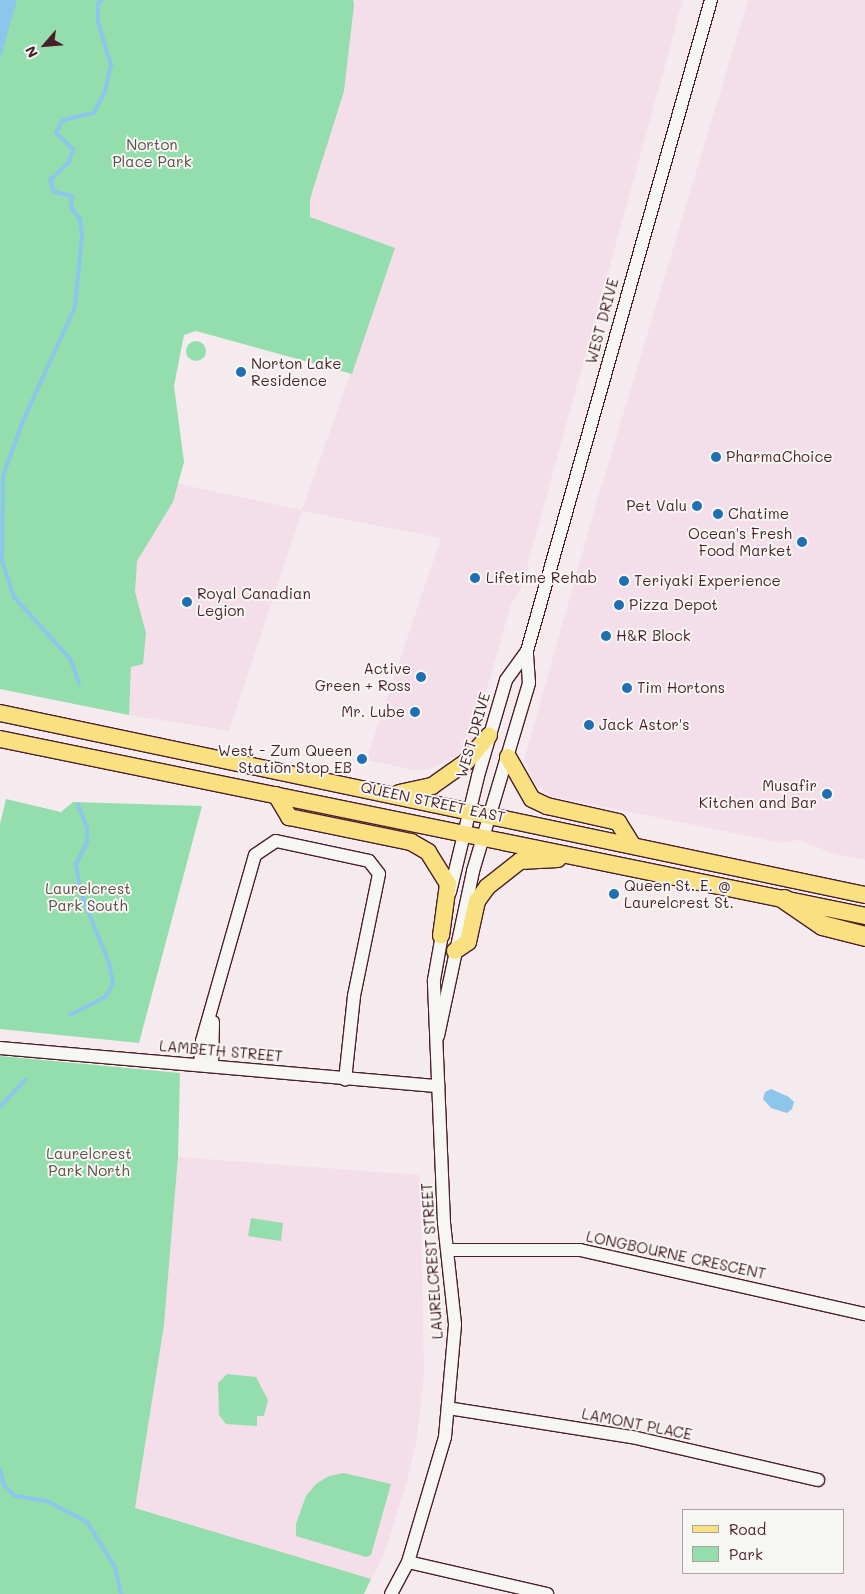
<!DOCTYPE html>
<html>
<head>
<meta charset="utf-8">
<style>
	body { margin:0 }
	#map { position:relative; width:865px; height:1594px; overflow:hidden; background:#f5ebee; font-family:Mali,sans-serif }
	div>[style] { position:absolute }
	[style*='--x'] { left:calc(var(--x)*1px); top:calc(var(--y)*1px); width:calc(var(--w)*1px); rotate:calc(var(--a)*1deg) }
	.built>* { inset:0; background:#f4dee9 }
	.green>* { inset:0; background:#94ddad }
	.round { border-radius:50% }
	.water>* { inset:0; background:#8dc6ec }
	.stream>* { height:4px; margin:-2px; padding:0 2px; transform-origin:2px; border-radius:2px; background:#8dc6ec }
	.roads { filter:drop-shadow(1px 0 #4a1f2b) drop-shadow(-1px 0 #4a1f2b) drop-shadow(0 1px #4a1f2b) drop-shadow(0 -1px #4a1f2b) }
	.minor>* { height:12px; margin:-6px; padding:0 6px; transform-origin:6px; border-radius:6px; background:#f6f6f2 }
	.major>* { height:16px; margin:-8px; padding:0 8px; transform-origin:8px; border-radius:8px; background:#f9e181 }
	.highway>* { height:19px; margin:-9.5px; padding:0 9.5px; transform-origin:9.5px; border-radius:9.5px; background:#f9e181 }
	.dots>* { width:14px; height:14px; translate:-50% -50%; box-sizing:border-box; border:2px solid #f6f6f2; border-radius:50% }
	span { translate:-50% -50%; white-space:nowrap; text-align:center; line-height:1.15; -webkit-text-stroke:4px #f6f6f2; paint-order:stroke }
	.park-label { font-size:15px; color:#5c4e4c }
	.street-label { font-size:15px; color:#4a1f2b }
	.poi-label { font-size:15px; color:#4a1f2b }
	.left { translate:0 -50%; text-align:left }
	.right { translate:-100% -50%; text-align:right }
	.legend { position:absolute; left:682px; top:1509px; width:162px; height:65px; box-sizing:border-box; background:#f6f6f2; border:1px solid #b1a0a2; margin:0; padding:6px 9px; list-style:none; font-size:15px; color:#4a1f2b }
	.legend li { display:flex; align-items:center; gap:10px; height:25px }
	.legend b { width:25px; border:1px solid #b1a0a2 }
	.north { position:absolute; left:20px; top:20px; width:50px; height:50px; -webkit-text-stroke:4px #f6f6f2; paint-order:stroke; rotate:243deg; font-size:14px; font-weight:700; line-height:20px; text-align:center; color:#4a1f2b }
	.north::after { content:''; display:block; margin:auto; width:18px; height:22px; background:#4a1f2b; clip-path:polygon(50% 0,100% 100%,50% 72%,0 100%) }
</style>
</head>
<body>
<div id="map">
	<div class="built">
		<div style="clip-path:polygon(336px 0,683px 0,521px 589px,511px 604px,473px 738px,463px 751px,431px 769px,414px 770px,366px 760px,441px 538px,302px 511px,229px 731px,129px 715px,137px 552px,156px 479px,302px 510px,395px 248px,295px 212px)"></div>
		<div style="clip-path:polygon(748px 0,865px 0,865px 860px,835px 854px,798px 840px,782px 843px,551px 796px,535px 784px,524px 760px,597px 501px)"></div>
		<div style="clip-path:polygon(178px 1157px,420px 1175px,424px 1375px,416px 1443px,407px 1481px,384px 1555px,371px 1579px,135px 1508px,164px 1325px)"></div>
	</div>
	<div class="green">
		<div style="clip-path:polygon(0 0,353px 0,354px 5px,344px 91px,310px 199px,310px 217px,395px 248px,352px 374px,196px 331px,184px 335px,174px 386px,184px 462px,173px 502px,137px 561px,135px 592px,146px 633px,143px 664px,131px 667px,129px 715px,0 689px)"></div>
		<div class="round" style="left:186px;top:341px;width:20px;height:20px"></div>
		<div style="clip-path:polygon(6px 799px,61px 812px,73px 802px,202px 806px,139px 1043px,0 1029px,0 824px)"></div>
		<div style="clip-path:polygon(0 1056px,180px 1073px,178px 1157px,164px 1325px,135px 1508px,371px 1579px,364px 1594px,0 1594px)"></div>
		<div style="clip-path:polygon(251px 1218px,283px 1223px,281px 1241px,248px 1236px)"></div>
		<div style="clip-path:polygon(227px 1374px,256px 1377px,268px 1400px,264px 1416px,257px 1416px,257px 1426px,226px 1424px,219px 1415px,218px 1383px)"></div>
		<div style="clip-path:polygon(344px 1473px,391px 1484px,371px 1555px,366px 1557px,296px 1536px,296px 1524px,306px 1496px,316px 1484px,329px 1476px)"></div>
	</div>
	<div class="water">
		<div style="clip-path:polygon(0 0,17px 0,0 60px)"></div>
		<div style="clip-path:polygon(771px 1089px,789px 1097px,794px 1102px,792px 1109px,787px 1113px,771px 1108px,763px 1099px,765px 1092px)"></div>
	</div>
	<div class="stream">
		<div style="--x:79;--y:683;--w:24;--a:-109"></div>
		<div style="--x:71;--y:660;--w:85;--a:-132.1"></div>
		<div style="--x:14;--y:597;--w:38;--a:-108"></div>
		<div style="--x:2;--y:561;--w:85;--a:-89.3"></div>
		<div style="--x:3;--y:476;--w:59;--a:-70"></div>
		<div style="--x:23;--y:421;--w:125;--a:-65.5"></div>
		<div style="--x:75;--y:307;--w:72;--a:-84.4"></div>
		<div style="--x:82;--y:235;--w:16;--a:-97"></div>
		<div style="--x:80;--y:219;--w:14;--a:-129"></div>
		<div style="--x:71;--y:208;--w:12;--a:-85"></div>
		<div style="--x:72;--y:196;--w:18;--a:-167"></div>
		<div style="--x:54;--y:192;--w:13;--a:-108"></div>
		<div style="--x:50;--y:180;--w:26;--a:-43"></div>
		<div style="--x:69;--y:162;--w:14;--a:-73"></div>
		<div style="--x:73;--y:149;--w:23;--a:-137"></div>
		<div style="--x:56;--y:133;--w:15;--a:-62"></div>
		<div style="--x:63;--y:120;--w:32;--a:-13"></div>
		<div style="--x:94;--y:113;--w:25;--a:-63"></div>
		<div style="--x:105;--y:91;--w:27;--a:-77"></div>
		<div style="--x:111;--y:65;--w:45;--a:-106.8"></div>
		<div style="--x:98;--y:22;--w:19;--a:-90"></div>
		<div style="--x:98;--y:3;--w:5;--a:-37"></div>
		<div style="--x:70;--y:1015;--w:39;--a:-27"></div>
		<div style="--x:105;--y:997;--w:15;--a:-58"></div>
		<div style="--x:113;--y:984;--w:21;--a:-101"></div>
		<div style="--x:109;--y:963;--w:78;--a:-111.9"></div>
		<div style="--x:80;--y:891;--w:27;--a:-98"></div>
		<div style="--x:76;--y:864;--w:25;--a:-63"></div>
		<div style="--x:87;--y:842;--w:14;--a:-90"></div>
		<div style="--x:87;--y:828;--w:25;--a:-111"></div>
		<div style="--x:0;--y:1107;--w:37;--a:-47"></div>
		<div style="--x:0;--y:1469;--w:17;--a:77"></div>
		<div style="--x:4;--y:1486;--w:15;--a:42"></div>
		<div style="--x:15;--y:1496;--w:32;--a:9"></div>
		<div style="--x:47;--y:1501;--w:45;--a:27.7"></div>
		<div style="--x:87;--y:1522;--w:53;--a:58.1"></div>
		<div style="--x:115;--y:1567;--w:28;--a:77"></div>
	</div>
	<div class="roads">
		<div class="minor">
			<div style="--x:450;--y:892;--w:119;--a:-76.4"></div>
			<div style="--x:478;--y:776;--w:100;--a:-73.7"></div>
			<div style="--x:506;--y:680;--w:36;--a:-54"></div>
			<div style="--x:438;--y:1036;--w:169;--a:-78"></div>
			<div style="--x:473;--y:871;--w:196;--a:-73.4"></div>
			<div style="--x:529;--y:683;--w:32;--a:-94"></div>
			<div style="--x:527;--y:651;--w:677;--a:-74.22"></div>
			<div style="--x:0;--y:1048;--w:440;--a:5"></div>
			<div style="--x:200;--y:1064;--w:23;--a:-85"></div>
			<div style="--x:202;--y:1041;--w:193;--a:-74.1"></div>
			<div style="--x:255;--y:855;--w:25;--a:-34"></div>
			<div style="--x:276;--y:841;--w:95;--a:12.1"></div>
			<div style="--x:369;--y:861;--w:16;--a:52"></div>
			<div style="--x:379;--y:874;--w:125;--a:101.6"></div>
			<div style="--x:354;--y:996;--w:84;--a:96.1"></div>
			<div style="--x:212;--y:1066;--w:44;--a:-88.7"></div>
			<div style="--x:448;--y:1250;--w:132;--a:0"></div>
			<div style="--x:580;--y:1250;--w:292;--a:12.7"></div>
			<div style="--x:448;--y:1408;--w:186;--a:9"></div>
			<div style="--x:632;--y:1437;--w:191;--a:13"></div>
			<div style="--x:408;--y:1562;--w:143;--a:13"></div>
			<div style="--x:391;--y:1594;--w:36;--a:-62"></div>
			<div style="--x:408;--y:1562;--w:130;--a:-73.5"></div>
			<div style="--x:445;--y:1437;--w:113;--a:-84.9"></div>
			<div style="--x:455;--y:1324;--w:102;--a:-96.2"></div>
			<div style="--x:444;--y:1223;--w:243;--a:-92.4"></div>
			<div style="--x:434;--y:980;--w:52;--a:-80"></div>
		</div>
		<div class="major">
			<div style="--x:0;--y:713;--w:884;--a:11.88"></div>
			<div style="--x:0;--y:739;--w:883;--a:11.56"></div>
			<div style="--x:508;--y:757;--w:48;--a:60.3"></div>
			<div style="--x:532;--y:799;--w:17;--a:25"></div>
			<div style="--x:547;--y:806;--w:73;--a:12.7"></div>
			<div style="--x:618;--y:822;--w:26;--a:58"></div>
			<div style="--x:399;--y:793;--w:34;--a:-12"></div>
			<div style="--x:432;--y:786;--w:42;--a:-35.2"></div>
			<div style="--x:466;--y:762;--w:35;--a:-49"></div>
			<div style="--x:276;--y:795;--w:26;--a:59"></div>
			<div style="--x:289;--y:817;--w:125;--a:11.6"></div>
			<div style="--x:411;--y:842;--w:20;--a:30"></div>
			<div style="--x:428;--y:852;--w:38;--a:58"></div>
			<div style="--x:448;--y:884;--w:52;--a:97.7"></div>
			<div style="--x:455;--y:951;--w:16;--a:-35"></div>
			<div style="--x:468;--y:942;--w:42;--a:-77.6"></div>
			<div style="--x:477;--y:901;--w:17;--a:-54"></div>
			<div style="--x:487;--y:887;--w:42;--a:-38.2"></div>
			<div style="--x:520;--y:861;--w:38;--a:-3"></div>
		</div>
		<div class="highway">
			<div style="--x:784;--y:899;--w:46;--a:34.4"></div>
			<div style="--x:822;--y:925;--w:44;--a:14.3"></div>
		</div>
	</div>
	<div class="dots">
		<div style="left:241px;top:372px;background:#1f6fb2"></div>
		<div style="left:716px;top:457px;background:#1f6fb2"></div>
		<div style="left:697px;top:506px;background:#1f6fb2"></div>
		<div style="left:718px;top:514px;background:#1f6fb2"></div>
		<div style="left:802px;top:542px;background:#1f6fb2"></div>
		<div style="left:475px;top:578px;background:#1f6fb2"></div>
		<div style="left:624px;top:581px;background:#1f6fb2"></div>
		<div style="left:187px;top:602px;background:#1f6fb2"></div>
		<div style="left:619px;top:605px;background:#1f6fb2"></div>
		<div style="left:606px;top:636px;background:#1f6fb2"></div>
		<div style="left:421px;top:677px;background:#1f6fb2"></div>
		<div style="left:627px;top:688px;background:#1f6fb2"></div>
		<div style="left:415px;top:712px;background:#1f6fb2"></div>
		<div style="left:589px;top:725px;background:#1f6fb2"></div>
		<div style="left:362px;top:759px;background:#1f6fb2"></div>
		<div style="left:827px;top:794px;background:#1f6fb2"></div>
		<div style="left:614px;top:894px;background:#1f6fb2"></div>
	</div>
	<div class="park-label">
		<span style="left:152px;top:153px">Norton<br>Place Park</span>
		<span style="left:88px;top:897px">Laurelcrest<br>Park South</span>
		<span style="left:89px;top:1162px">Laurelcrest<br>Park North</span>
	</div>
	<div class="street-label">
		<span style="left:602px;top:321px;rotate:-75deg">WEST DRIVE</span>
		<span style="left:473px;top:735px;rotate:-74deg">WEST DRIVE</span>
		<span style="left:433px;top:802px;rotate:12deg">QUEEN STREET EAST</span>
		<span style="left:221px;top:1051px;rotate:5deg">LAMBETH STREET</span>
		<span style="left:676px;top:1255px;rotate:12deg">LONGBOURNE CRESCENT</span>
		<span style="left:432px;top:1261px;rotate:-94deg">LAURELCREST STREET</span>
		<span style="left:637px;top:1424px;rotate:11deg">LAMONT PLACE</span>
	</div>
	<div class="poi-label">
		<span class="left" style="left:251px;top:372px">Norton Lake<br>Residence</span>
		<span class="left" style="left:726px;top:457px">PharmaChoice</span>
		<span class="right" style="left:687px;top:506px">Pet Valu</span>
		<span class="left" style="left:728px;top:514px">Chatime</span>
		<span class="right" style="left:792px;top:542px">Ocean's Fresh<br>Food Market</span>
		<span class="left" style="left:486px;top:578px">Lifetime Rehab</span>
		<span class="left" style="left:634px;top:581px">Teriyaki Experience</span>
		<span class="left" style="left:197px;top:602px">Royal Canadian<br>Legion</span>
		<span class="left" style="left:629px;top:605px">Pizza Depot</span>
		<span class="left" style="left:616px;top:636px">H&amp;R Block</span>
		<span class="right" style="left:411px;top:677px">Active<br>Green + Ross</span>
		<span class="left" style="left:637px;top:688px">Tim Hortons</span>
		<span class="right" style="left:405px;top:712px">Mr. Lube</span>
		<span class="left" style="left:599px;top:725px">Jack Astor's</span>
		<span class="right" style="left:352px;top:759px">West - Zum Queen<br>Station Stop EB</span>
		<span class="right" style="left:817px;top:794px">Musafir<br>Kitchen and Bar</span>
		<span class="left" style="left:624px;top:894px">Queen St. E. @<br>Laurelcrest St.</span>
	</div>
	<ul class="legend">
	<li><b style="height:6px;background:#f9e181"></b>Road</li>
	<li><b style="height:14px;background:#94ddad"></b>Park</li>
	</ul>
	<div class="north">N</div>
</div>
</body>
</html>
